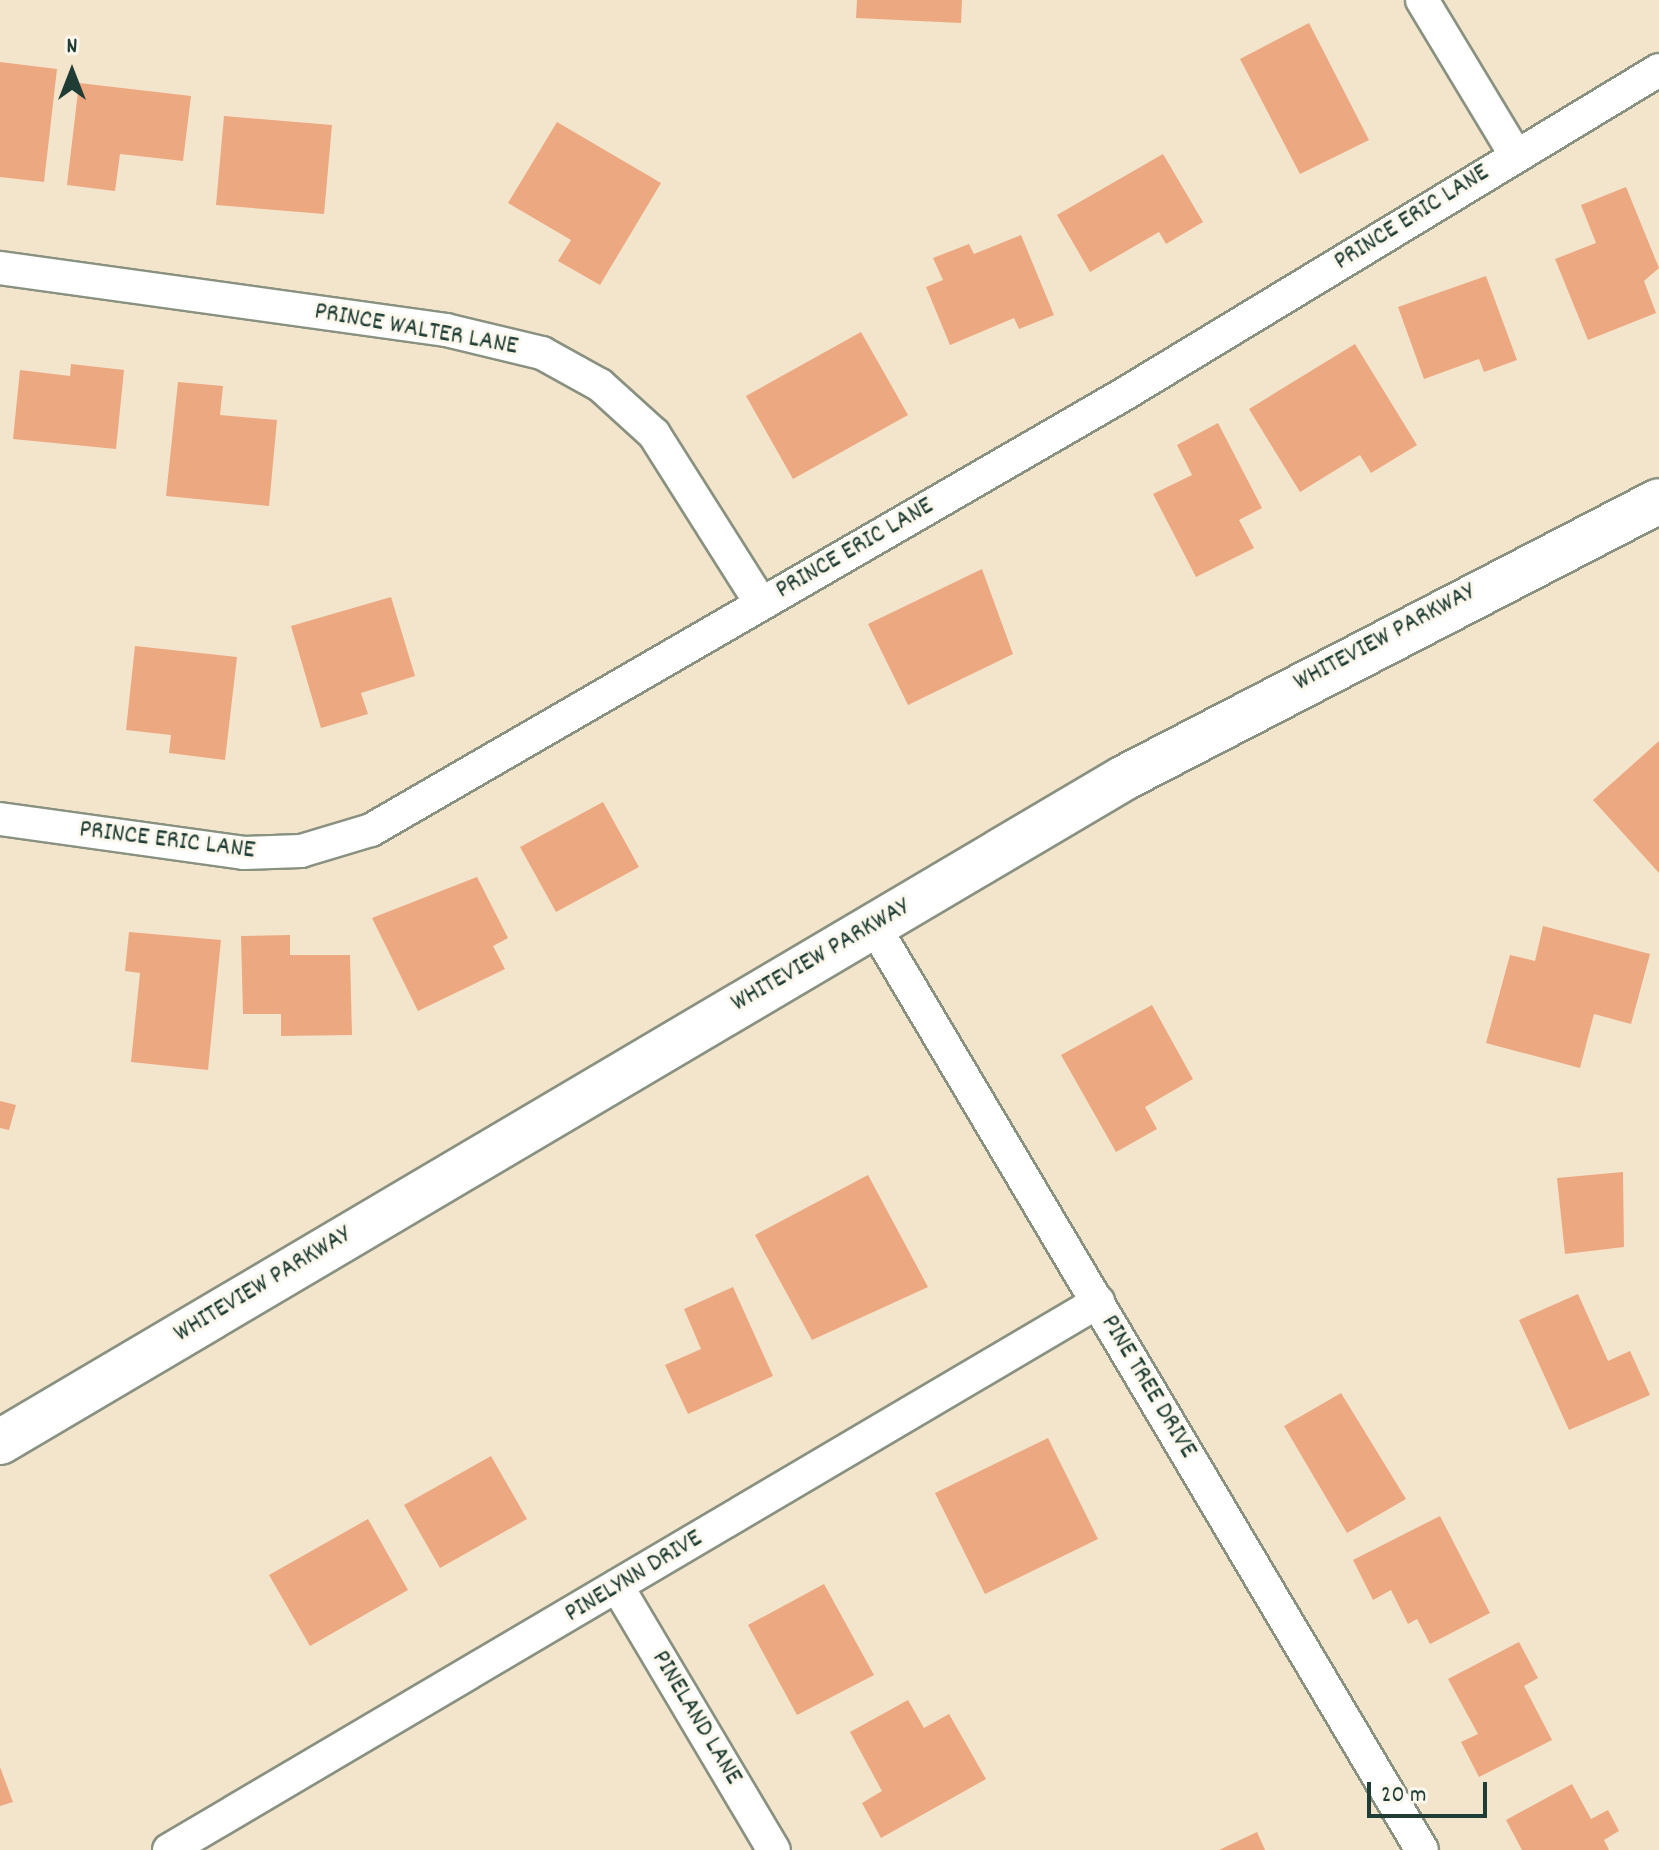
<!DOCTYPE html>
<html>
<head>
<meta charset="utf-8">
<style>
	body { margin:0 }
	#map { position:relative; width:1659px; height:1850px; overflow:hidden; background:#f3e5cc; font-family:Dekko,sans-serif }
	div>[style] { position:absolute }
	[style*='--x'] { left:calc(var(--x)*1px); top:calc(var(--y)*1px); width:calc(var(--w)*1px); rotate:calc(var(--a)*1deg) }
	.building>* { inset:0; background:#eca881 }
	.roads { filter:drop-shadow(2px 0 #899180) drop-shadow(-2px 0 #899180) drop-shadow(0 2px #899180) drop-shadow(0 -2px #899180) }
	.street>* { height:32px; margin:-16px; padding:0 16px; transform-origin:16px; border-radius:16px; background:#fff }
	.secondary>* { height:44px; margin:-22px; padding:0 22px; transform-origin:22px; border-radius:22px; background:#fff }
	span { translate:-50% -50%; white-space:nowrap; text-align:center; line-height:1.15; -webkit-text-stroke:6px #fbf7ec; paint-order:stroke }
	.street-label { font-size:26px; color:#1f3d34 }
	.north { position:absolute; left:32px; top:32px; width:80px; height:80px; -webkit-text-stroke:6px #fbf7ec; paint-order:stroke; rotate:0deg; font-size:22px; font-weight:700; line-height:32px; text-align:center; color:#1f3d34 }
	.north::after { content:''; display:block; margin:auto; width:28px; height:36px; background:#1f3d34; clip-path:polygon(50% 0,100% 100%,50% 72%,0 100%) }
	.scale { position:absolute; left:1367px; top:1782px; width:120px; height:36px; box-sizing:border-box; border:4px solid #1f3d34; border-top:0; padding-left:10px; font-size:24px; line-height:28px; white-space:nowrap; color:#1f3d34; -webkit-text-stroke:6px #fbf7ec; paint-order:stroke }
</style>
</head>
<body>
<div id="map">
	<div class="building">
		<div style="clip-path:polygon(857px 0,962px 0,961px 23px,856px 18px)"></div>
		<div style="clip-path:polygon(1309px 23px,1369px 140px,1300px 174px,1240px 59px)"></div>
		<div style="clip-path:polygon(0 62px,57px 69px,44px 182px,0 177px)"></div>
		<div style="clip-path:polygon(79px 83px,191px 96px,183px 161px,120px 154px,115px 191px,67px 185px)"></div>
		<div style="clip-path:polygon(224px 116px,332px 125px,324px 214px,216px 205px)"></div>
		<div style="clip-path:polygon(557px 122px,661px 183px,600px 285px,558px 261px,571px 240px,508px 203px)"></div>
		<div style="clip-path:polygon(1163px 154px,1203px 222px,1166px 244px,1159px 232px,1090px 272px,1057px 215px)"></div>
		<div style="clip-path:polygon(1626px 187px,1659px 268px,1644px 281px,1656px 313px,1588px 340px,1555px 259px,1596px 243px,1581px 205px)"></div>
		<div style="clip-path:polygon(1021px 235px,1054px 315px,1019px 329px,1014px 318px,950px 345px,926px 287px,943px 280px,933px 258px,969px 244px,974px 254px)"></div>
		<div style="clip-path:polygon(1486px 276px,1517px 360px,1484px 372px,1479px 359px,1424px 379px,1398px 307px)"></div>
		<div style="clip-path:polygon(861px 332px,908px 415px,793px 479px,746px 396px)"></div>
		<div style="clip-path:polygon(1355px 344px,1417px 445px,1371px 473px,1360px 455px,1300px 492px,1249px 409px)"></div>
		<div style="clip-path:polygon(71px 364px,124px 370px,116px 449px,13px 439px,20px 370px,70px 376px)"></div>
		<div style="clip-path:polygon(178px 382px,223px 386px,220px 415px,277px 420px,269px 506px,166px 496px)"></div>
		<div style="clip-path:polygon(1218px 423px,1262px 508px,1239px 520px,1254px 548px,1196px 577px,1153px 494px,1192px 475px,1177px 445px)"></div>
		<div style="clip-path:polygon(982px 569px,1013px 654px,908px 705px,868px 624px)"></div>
		<div style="clip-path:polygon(391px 597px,415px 676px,361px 693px,368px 714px,321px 728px,291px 626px)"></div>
		<div style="clip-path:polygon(135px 646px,237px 657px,225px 760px,169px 753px,171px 735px,126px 730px)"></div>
		<div style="clip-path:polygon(1659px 741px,1659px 873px,1593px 800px)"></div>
		<div style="clip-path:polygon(603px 802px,639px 867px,556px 912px,520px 847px)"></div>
		<div style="clip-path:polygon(477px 877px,508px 938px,493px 946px,505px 969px,418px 1011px,372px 918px)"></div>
		<div style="clip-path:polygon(1543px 926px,1650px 954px,1631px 1024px,1594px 1014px,1580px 1068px,1486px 1043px,1510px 955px,1535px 961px)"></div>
		<div style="clip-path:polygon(129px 932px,221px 940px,208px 1070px,131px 1062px,140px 973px,125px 971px)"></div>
		<div style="clip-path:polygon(290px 935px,290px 955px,350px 955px,352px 1035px,281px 1036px,281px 1014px,243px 1014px,241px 936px)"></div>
		<div style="clip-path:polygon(1152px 1005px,1193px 1079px,1145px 1107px,1157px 1129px,1116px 1152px,1061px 1055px)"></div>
		<div style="clip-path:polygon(0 1101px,16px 1105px,9px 1130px,0 1128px)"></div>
		<div style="clip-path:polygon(1623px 1172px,1624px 1247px,1565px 1254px,1557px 1178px)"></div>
		<div style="clip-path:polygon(868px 1175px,928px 1287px,812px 1340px,755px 1235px)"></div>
		<div style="clip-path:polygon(733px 1287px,773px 1376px,688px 1414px,665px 1365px,701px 1349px,684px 1309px)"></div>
		<div style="clip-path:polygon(1578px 1294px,1608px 1361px,1630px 1351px,1650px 1395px,1569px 1430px,1519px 1320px)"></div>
		<div style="clip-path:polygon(1341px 1393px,1406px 1499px,1347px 1533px,1284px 1426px)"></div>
		<div style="clip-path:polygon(1048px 1438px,1098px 1539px,985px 1594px,935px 1493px)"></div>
		<div style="clip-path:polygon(491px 1456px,527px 1519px,440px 1568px,404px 1505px)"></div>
		<div style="clip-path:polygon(1440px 1516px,1490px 1613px,1430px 1644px,1417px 1619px,1408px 1624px,1391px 1590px,1373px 1600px,1353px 1560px)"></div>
		<div style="clip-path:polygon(368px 1519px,408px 1590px,310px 1646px,269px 1575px)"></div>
		<div style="clip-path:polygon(824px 1584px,874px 1675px,797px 1715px,748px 1625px)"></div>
		<div style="clip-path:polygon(1519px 1642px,1538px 1678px,1524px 1686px,1552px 1740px,1479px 1777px,1461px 1742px,1478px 1734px,1448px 1679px)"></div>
		<div style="clip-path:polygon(908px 1700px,924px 1728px,949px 1714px,986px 1779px,881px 1838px,862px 1803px,882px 1791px,850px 1732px)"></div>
		<div style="clip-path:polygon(0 1767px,13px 1802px,0 1806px)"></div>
		<div style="clip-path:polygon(1572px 1784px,1591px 1819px,1608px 1810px,1619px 1831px,1604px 1840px,1609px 1850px,1522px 1850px,1506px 1820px)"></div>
		<div style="clip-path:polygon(1257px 1832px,1265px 1850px,1219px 1850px)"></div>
	</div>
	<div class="roads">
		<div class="street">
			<div style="--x:1422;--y:0;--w:180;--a:58.9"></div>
			<div style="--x:0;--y:268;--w:450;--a:7.9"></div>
			<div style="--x:446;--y:330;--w:99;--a:13.5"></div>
			<div style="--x:542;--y:353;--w:66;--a:28.9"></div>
			<div style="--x:600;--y:385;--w:73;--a:42.2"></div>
			<div style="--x:654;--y:434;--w:200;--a:57.7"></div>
			<div style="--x:0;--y:819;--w:246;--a:7.9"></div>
			<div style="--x:244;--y:853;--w:57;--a:-2"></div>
			<div style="--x:301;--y:851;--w:73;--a:-16.7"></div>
			<div style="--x:371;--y:830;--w:872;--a:-30.06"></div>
			<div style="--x:1126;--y:393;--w:623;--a:-31.22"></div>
			<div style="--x:874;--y:926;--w:1074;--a:59.33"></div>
			<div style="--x:617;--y:1586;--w:307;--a:59.3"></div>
			<div style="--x:169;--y:1850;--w:1079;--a:-30.54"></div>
		</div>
		<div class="secondary">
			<div style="--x:0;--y:1442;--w:1305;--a:-30.57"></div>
			<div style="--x:1124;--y:778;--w:602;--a:-27.37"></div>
		</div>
	</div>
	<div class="street-label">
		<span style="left:1412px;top:218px;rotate:-32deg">PRINCE ERIC LANE</span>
		<span style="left:416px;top:330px;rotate:10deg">PRINCE WALTER LANE</span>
		<span style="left:855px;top:549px;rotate:-30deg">PRINCE ERIC LANE</span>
		<span style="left:1385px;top:638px;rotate:-28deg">WHITEVIEW PARKWAY</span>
		<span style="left:167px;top:841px;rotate:7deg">PRINCE ERIC LANE</span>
		<span style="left:821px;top:956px;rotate:-30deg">WHITEVIEW PARKWAY</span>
		<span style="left:263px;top:1285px;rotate:-31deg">WHITEVIEW PARKWAY</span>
		<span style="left:1148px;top:1387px;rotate:59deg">PINE TREE DRIVE</span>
		<span style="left:634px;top:1577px;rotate:-31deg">PINELYNN DRIVE</span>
		<span style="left:696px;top:1718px;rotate:59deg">PINELAND LANE</span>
	</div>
	<div class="north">N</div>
	<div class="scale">20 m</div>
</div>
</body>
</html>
